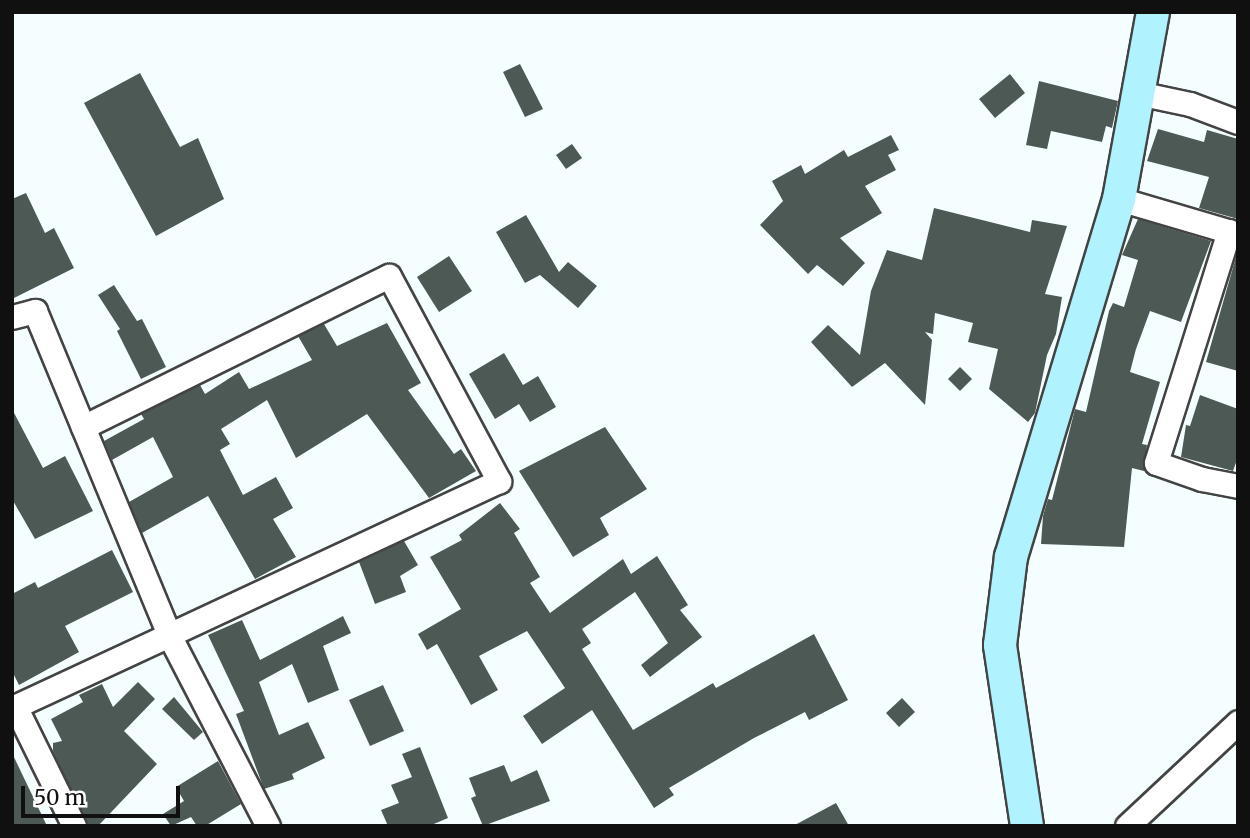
<!DOCTYPE html>
<html>
<head>
<meta charset="utf-8">
<style>
	body { margin:0 }
	#map { position:relative; width:1250px; height:838px; overflow:hidden; background:#f4feff; font-family:Merriweather,serif }
	div>[style] { position:absolute }
	[style*='--x'] { left:calc(var(--x)*1px); top:calc(var(--y)*1px); width:calc(var(--w)*1px); rotate:calc(var(--a)*1deg) }
	.building>* { inset:0; background:#4d5955 }
	.roads { filter:drop-shadow(2px 0 #434343) drop-shadow(-2px 0 #434343) drop-shadow(0 2px #434343) drop-shadow(0 -2px #434343) }
	.street>* { height:23px; margin:-11.5px; padding:0 11.5px; transform-origin:11.5px; border-radius:11.5px; background:#fff }
	.secondary>* { height:32px; margin:-16px; padding:0 16px; transform-origin:16px; border-radius:16px; background:#b0f3fe }
	span { translate:-50% -50%; white-space:nowrap; text-align:center; line-height:1.15; -webkit-text-stroke:7px #fff; paint-order:stroke }
	.frame { position:absolute; inset:0; border:14px solid #101010; pointer-events:none }
	.scale { position:absolute; left:21px; top:786px; width:159px; height:32px; box-sizing:border-box; border:4px solid #101010; border-top:0; padding-left:9px; font-size:21px; line-height:24px; white-space:nowrap; color:#101010; -webkit-text-stroke:5px #fff; paint-order:stroke }
</style>
</head>
<body>
<div id="map">
	<div class="building">
		<div style="clip-path:polygon(520px 64px,543px 109px,525px 117px,503px 72px)"></div>
		<div style="clip-path:polygon(140px 73px,180px 147px,198px 138px,224px 199px,156px 236px,84px 103px)"></div>
		<div style="clip-path:polygon(1010px 74px,1025px 93px,995px 118px,979px 99px)"></div>
		<div style="clip-path:polygon(1039px 81px,1118px 101px,1112px 128px,1106px 126px,1102px 142px,1051px 131px,1047px 149px,1026px 145px)"></div>
		<div style="clip-path:polygon(1158px 129px,1204px 142px,1207px 130px,1238px 139px,1238px 219px,1199px 208px,1209px 177px,1147px 161px)"></div>
		<div style="clip-path:polygon(891px 135px,899px 150px,888px 155px,896px 170px,865px 186px,882px 213px,840px 238px,865px 263px,843px 286px,817px 265px,808px 274px,760px 225px,783px 201px,772px 181px,801px 165px,805px 174px,844px 150px,848px 157px)"></div>
		<div style="clip-path:polygon(572px 144px,582px 158px,566px 169px,556px 155px)"></div>
		<div style="clip-path:polygon(26px 193px,45px 233px,54px 228px,74px 268px,12px 299px,12px 199px)"></div>
		<div style="clip-path:polygon(934px 208px,1030px 232px,1032px 220px,1067px 226px,1045px 294px,1062px 297px,1056px 334px,1047px 355px,1035px 413px,1028px 422px,989px 389px,998px 349px,968px 342px,973px 323px,935px 313px,933px 334px,925px 332px,932px 340px,925px 405px,885px 363px,852px 387px,811px 342px,828px 325px,860px 355px,871px 291px,887px 250px,922px 260px)"></div>
		<div style="clip-path:polygon(526px 215px,559px 272px,568px 262px,597px 286px,578px 308px,540px 275px,525px 283px,496px 232px)"></div>
		<div style="clip-path:polygon(1138px 219px,1211px 241px,1181px 322px,1150px 311px,1136px 349px,1130px 372px,1160px 382px,1142px 444px,1147px 445px,1144px 471px,1132px 468px,1124px 547px,1041px 544px,1043px 516px,1048px 499px,1052px 500px,1075px 409px,1086px 412px,1109px 311px,1113px 303px,1124px 307px,1138px 260px,1122px 255px)"></div>
		<div style="clip-path:polygon(1238px 250px,1238px 371px,1206px 362px)"></div>
		<div style="clip-path:polygon(449px 256px,472px 291px,439px 312px,417px 277px)"></div>
		<div style="clip-path:polygon(114px 285px,137px 321px,142px 319px,166px 367px,141px 379px,117px 331px,120px 329px,98px 295px)"></div>
		<div style="clip-path:polygon(387px 323px,421px 383px,408px 390px,454px 454px,461px 449px,476px 471px,429px 498px,367px 414px,296px 458px,267px 400px,221px 429px,230px 444px,220px 450px,243px 495px,276px 477px,293px 508px,273px 519px,296px 557px,255px 579px,208px 496px,142px 533px,129px 502px,173px 477px,153px 437px,112px 460px,104px 441px,144px 419px,141px 414px,200px 385px,205px 394px,239px 372px,249px 389px,312px 360px,298px 336px,324px 324px,337px 346px)"></div>
		<div style="clip-path:polygon(504px 353px,523px 385px,538px 376px,556px 407px,530px 422px,519px 404px,495px 419px,469px 374px)"></div>
		<div style="clip-path:polygon(960px 367px,972px 379px,960px 391px,948px 379px)"></div>
		<div style="clip-path:polygon(1200px 395px,1238px 409px,1238px 457px,1233px 471px,1181px 457px,1186px 425px,1190px 426px)"></div>
		<div style="clip-path:polygon(12px 409px,43px 468px,65px 456px,93px 511px,35px 539px,12px 499px)"></div>
		<div style="clip-path:polygon(605px 427px,647px 489px,600px 518px,609px 535px,573px 557px,519px 471px)"></div>
		<div style="clip-path:polygon(500px 503px,520px 529px,514px 533px,540px 577px,530px 583px,550px 613px,623px 559px,631px 574px,657px 556px,688px 605px,680px 610px,702px 637px,650px 677px,641px 665px,668px 643px,635px 592px,582px 629px,591px 643px,582px 649px,633px 730px,713px 683px,716px 688px,814px 634px,848px 700px,809px 720px,805px 712px,754px 738px,669px 788px,674px 795px,654px 808px,592px 710px,542px 744px,523px 716px,565px 688px,527px 631px,479px 656px,498px 690px,471px 705px,437px 644px,427px 650px,418px 634px,461px 609px,430px 557px,462px 540px,459px 535px)"></div>
		<div style="clip-path:polygon(404px 541px,418px 565px,400px 576px,406px 592px,375px 604px,359px 562px)"></div>
		<div style="clip-path:polygon(112px 550px,133px 592px,65px 626px,79px 652px,19px 685px,12px 671px,12px 594px,35px 582px,38px 588px)"></div>
		<div style="clip-path:polygon(343px 616px,351px 633px,323px 646px,339px 690px,308px 703px,292px 664px,259px 682px,279px 735px,308px 722px,325px 758px,292px 774px,294px 779px,264px 789px,236px 714px,244px 711px,208px 635px,242px 620px,260px 660px)"></div>
		<div style="clip-path:polygon(138px 682px,155px 699px,124px 731px,157px 764px,98px 826px,88px 826px,53px 751px,53px 743px,62px 741px,51px 719px,83px 702px,79px 695px,102px 684px,113px 707px)"></div>
		<div style="clip-path:polygon(383px 685px,404px 731px,370px 746px,349px 700px)"></div>
		<div style="clip-path:polygon(174px 697px,203px 732px,194px 740px,162px 709px)"></div>
		<div style="clip-path:polygon(902px 698px,915px 712px,899px 727px,886px 713px)"></div>
		<div style="clip-path:polygon(420px 747px,448px 818px,429px 826px,388px 826px,381px 810px,399px 803px,391px 785px,412px 777px,402px 754px)"></div>
		<div style="clip-path:polygon(12px 753px,47px 826px,12px 826px)"></div>
		<div style="clip-path:polygon(218px 761px,241px 804px,205px 826px,197px 826px,191px 817px,171px 826px,163px 814px,184px 801px,176px 787px)"></div>
		<div style="clip-path:polygon(504px 765px,511px 782px,537px 770px,550px 801px,483px 826px,471px 798px,476px 796px,469px 778px)"></div>
		<div style="clip-path:polygon(836px 803px,849px 826px,793px 826px)"></div>
	</div>
	<div class="roads">
		<div class="street">
			<div style="--x:1138;--y:93;--w:53;--a:11.9"></div>
			<div style="--x:1190;--y:104;--w:51;--a:20.6"></div>
			<div style="--x:1119;--y:199;--w:124;--a:16.4"></div>
			<div style="--x:1229;--y:231;--w:243;--a:107.5"></div>
			<div style="--x:1156;--y:463;--w:49;--a:19.2"></div>
			<div style="--x:1202;--y:479;--w:37;--a:11"></div>
			<div style="--x:12;--y:317;--w:24;--a:-15"></div>
			<div style="--x:35;--y:311;--w:351;--a:67.5"></div>
			<div style="--x:169;--y:635;--w:173;--a:155.1"></div>
			<div style="--x:83;--y:427;--w:341;--a:-26.3"></div>
			<div style="--x:389;--y:276;--w:233;--a:61.8"></div>
			<div style="--x:499;--y:481;--w:364;--a:155"></div>
			<div style="--x:169;--y:635;--w:215;--a:62.6"></div>
			<div style="--x:15;--y:706;--w:134;--a:63.8"></div>
			<div style="--x:1127;--y:826;--w:152;--a:-43.1"></div>
		</div>
		<div class="secondary">
			<div style="--x:1027;--y:826;--w:183;--a:-98.5"></div>
			<div style="--x:1000;--y:645;--w:89;--a:-82.9"></div>
			<div style="--x:1011;--y:557;--w:374;--a:-73.2"></div>
			<div style="--x:1119;--y:199;--w:190;--a:-79.7"></div>
		</div>
	</div>
	<div class="frame"></div>
	<div class="scale">50 m</div>
</div>
</body>
</html>
